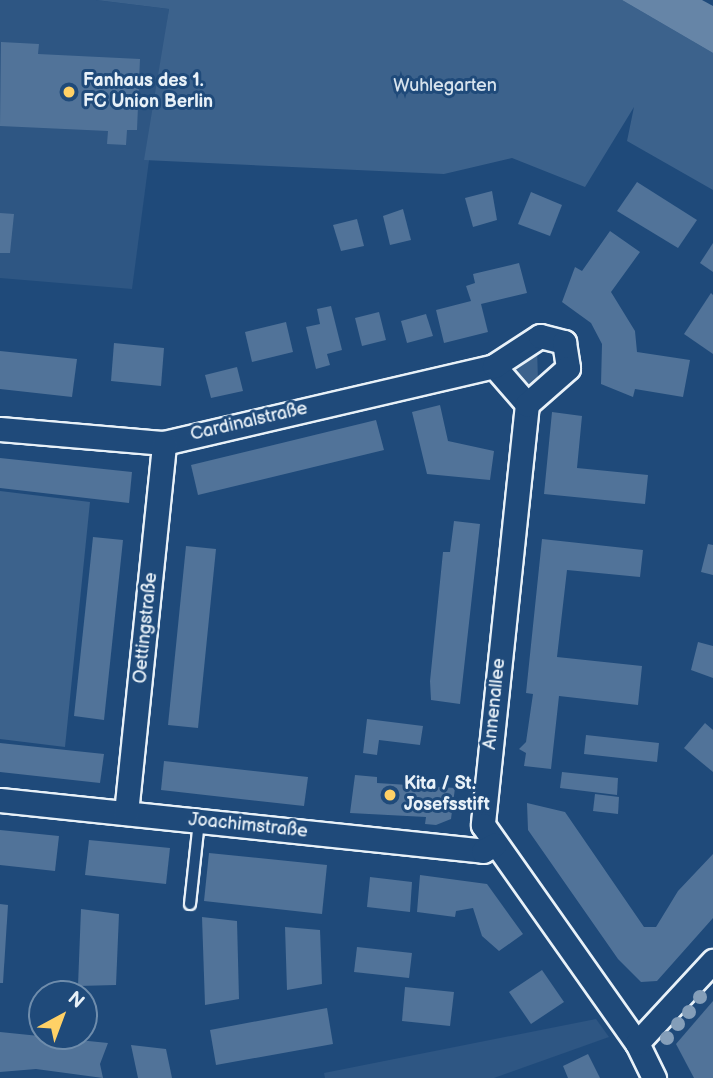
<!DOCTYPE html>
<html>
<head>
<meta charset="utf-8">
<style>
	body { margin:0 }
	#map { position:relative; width:713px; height:1078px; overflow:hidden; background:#1f4a7a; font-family:"Balsamiq Sans",sans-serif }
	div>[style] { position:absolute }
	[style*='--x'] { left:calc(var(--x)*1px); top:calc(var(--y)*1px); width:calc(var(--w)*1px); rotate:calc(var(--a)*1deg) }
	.built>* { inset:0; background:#2e5683 }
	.green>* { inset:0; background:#3c628c }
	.water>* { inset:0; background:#6685a7 }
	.building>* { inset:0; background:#517399 }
	.roads { filter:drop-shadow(2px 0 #e8f1f8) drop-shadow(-2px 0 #e8f1f8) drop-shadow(0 2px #e8f1f8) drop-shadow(0 -2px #e8f1f8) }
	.lane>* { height:10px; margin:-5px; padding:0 5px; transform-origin:5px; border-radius:5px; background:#1f4a7a }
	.street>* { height:23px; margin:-11.5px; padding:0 11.5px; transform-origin:11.5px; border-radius:11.5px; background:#1f4a7a }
	.trees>* { width:14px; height:14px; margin:-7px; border-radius:50%; background:#849eb9 }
	.dots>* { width:19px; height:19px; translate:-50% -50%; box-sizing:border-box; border:4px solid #1f4a7a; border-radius:50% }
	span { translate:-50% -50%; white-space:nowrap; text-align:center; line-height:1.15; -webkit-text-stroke:6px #1f4a7a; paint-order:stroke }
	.poi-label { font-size:18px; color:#e8f1f8; font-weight:700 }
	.left { translate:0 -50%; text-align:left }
	.park-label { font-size:18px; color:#d7e3ed }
	.street-label { font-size:18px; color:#e8f1f8 }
	.north { position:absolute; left:28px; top:980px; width:70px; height:70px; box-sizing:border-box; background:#1f4a7a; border:2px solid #6f8dac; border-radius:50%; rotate:41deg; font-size:19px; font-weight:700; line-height:28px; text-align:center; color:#e8f1f8 }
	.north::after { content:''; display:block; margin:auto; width:24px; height:32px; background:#ffd166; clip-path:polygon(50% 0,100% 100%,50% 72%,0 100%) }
</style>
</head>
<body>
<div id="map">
	<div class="built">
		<div style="clip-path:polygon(0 0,96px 0,169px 9px,132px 289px,0 278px)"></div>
		<div style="clip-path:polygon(596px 1019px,609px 1037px,494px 1078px,325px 1078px,324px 1073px)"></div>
	</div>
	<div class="green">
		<div style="clip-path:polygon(96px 0,622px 0,713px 53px,713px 190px,627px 141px,634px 107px,585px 187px,512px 158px,444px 174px,144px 160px,169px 9px)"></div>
		<div style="clip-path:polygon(537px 347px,538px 382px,526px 392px,508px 367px)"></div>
		<div style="clip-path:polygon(0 491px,90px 502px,65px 747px,0 739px)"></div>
	</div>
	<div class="water">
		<div style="clip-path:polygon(622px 0,702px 0,713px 6px,713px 53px)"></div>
	</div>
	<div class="building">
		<div style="clip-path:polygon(1px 42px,39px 44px,38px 54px,140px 59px,137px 130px,127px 130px,126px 145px,107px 144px,108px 131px,0 126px)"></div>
		<div style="clip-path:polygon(637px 182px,697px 220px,678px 248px,617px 211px)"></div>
		<div style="clip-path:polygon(492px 191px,497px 220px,473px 227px,465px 198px)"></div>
		<div style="clip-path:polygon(531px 192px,562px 205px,550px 236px,518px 224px)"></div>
		<div style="clip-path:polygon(403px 209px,411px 240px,390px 245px,383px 216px)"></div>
		<div style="clip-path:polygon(0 213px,14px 214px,10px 253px,0 253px)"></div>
		<div style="clip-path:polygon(357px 219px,364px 246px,341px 251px,333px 225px)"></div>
		<div style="clip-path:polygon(610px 231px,640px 252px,611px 292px,635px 331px,637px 352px,690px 360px,683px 397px,635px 389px,633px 397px,601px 384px,602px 344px,591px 323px,562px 302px,575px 267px,582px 271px)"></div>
		<div style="clip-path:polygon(713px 243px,713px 272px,700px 263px)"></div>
		<div style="clip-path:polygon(519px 263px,527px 293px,481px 304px,488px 332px,444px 343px,436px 310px,471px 301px,466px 286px,475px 283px,473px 274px)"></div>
		<div style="clip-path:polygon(711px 293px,713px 295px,713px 354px,684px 334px)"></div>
		<div style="clip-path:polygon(331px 306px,342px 350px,327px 354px,330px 365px,316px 369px,306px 327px,320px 324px,317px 309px)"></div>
		<div style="clip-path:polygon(379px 312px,386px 340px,362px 346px,355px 318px)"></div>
		<div style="clip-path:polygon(426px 314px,433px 336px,407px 343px,401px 321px)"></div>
		<div style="clip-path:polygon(286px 322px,293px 352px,252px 362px,245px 332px)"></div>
		<div style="clip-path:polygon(114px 343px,164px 348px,161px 386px,111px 381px)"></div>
		<div style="clip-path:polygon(0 351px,77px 359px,72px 397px,0 389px)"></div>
		<div style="clip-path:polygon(237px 367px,243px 391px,211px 398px,205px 375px)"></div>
		<div style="clip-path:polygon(440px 405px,448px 441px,494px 451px,490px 480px,427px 474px,412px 412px)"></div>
		<div style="clip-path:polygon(552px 412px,582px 416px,577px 468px,648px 475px,645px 504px,544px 494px)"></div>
		<div style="clip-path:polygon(376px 420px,384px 450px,198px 495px,191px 465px)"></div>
		<div style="clip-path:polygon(0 458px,132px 472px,129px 503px,0 488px)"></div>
		<div style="clip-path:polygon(454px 521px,480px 524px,460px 704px,431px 700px,430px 681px,443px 552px,450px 552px)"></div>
		<div style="clip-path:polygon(93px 537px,123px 540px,104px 720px,74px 716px)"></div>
		<div style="clip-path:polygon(542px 539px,643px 550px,640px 577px,567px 570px,557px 657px,642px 666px,638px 705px,559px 696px,551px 769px,524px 766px,526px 753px,519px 749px,526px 742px,533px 694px,526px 693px)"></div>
		<div style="clip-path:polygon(708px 544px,713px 545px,713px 575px,701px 572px)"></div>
		<div style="clip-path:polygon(186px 546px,216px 549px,198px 728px,168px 725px)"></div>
		<div style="clip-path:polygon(698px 642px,713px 646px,713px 678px,691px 670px)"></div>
		<div style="clip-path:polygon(367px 719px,423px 726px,420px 745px,379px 740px,377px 755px,363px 753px)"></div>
		<div style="clip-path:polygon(705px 723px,713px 730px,713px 772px,684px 748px)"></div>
		<div style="clip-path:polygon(586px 735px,659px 743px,657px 762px,584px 754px)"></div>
		<div style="clip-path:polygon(0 743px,104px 754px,100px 783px,0 772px)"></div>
		<div style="clip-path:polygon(164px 761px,308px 777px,304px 806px,161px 790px)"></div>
		<div style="clip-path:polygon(562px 772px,618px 778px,617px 795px,560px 788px)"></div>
		<div style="clip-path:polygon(355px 775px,377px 777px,377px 783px,455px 788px,451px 819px,436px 825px,425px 824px,426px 817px,350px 813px)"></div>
		<div style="clip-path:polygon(595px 794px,619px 797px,618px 814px,593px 811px)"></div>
		<div style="clip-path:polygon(527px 803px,565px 812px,644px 927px,656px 927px,678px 891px,713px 854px,713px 918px,657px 981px,641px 982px,618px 959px,528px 830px)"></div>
		<div style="clip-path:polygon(0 830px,59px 836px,55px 871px,0 865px)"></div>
		<div style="clip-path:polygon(89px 840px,170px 848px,166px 884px,85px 875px)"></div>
		<div style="clip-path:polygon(209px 853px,327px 865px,322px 914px,204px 901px)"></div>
		<div style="clip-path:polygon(420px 875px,487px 884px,523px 934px,499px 951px,482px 936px,473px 908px,456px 911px,455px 917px,417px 912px)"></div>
		<div style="clip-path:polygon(370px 877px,412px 882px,410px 912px,367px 907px)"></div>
		<div style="clip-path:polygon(0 904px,8px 905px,3px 983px,0 983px)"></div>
		<div style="clip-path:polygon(81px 909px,119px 914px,116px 985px,78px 986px)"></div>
		<div style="clip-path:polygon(202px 917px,237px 921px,239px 999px,205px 1005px)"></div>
		<div style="clip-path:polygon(285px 927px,320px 930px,322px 984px,287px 990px)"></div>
		<div style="clip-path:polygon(357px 947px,412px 953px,409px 978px,354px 972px)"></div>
		<div style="clip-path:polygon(542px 970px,564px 1002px,531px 1024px,509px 992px)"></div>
		<div style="clip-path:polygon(405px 987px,454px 992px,450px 1026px,402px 1021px)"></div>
		<div style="clip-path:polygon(713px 1001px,713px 1078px,694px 1078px,676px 1044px)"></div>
		<div style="clip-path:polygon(327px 1008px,333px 1044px,216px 1065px,210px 1030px)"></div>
		<div style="clip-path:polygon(0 1032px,108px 1043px,100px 1064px,103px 1078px,36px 1069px,0 1072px)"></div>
		<div style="clip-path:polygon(131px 1045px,166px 1049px,172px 1078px,138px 1078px)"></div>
		<div style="clip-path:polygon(588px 1054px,600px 1078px,568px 1078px,563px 1066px)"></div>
	</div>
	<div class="roads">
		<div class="lane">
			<div style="--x:190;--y:904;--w:83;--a:-83.8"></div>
		</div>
		<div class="street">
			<div style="--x:494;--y:366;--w:50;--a:49"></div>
			<div style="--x:527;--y:404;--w:423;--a:96"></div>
			<div style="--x:483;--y:825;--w:267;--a:54.8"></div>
			<div style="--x:637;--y:1043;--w:39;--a:64"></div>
			<div style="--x:0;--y:429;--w:165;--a:4.9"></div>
			<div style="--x:164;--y:443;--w:339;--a:-13.1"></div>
			<div style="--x:494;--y:366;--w:55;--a:-33.1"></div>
			<div style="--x:540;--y:336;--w:25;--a:14"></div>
			<div style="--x:564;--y:342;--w:26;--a:81"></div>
			<div style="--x:568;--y:368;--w:55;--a:138.7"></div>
			<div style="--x:0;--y:800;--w:486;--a:6"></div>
			<div style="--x:483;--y:851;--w:13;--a:-29"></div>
			<div style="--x:126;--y:813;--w:372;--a:-84.1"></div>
			<div style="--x:637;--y:1043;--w:112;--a:-47.2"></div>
		</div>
	</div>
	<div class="trees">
		<div style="left:700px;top:997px"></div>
		<div style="left:689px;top:1012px"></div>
		<div style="left:678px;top:1024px"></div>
		<div style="left:667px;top:1038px"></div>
	</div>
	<div class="dots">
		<div style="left:69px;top:92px;background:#ffd166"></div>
		<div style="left:390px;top:795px;background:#ffd166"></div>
	</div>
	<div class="poi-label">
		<span class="left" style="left:83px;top:92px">Fanhaus des 1.<br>FC Union Berlin</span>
		<span class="left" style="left:404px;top:795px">Kita / St.<br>Josefsstift</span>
	</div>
	<div class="park-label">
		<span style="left:445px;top:86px">Wuhlegarten</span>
	</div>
	<div class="street-label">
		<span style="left:249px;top:422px;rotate:-13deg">Cardinalstraße</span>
		<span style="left:146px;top:628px;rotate:-84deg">Oettingstraße</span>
		<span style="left:495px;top:704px;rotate:-84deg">Annenallee</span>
		<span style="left:248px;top:826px;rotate:6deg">Joachimstraße</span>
	</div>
	<div class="north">N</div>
</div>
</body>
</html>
